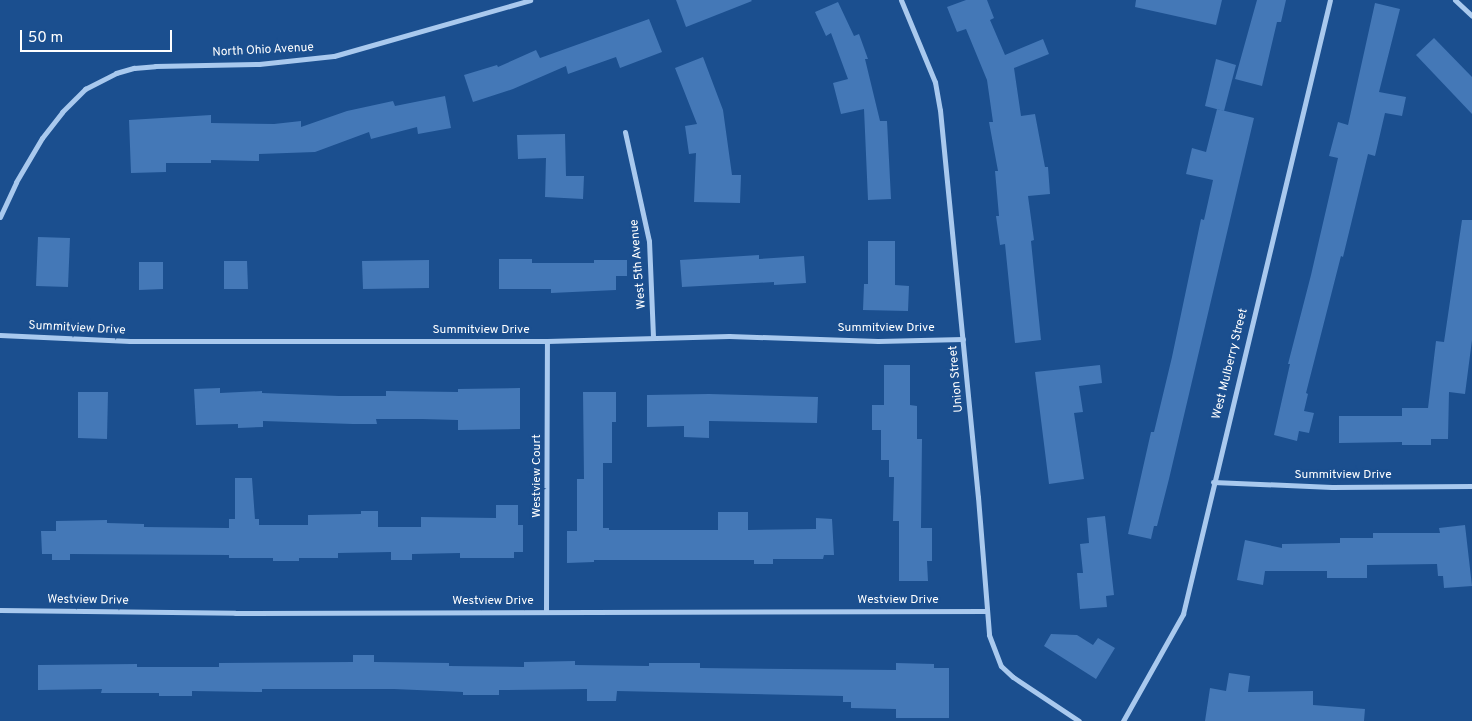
<!DOCTYPE html>
<html>
<head>
<meta charset="utf-8">
<style>
	body { margin:0 }
	#map { position:relative; width:1472px; height:721px; overflow:hidden; background:#1b4f8f; font-family:Overpass,sans-serif }
	div>[style] { position:absolute }
	[style*='--x'] { left:calc(var(--x)*1px); top:calc(var(--y)*1px); width:calc(var(--w)*1px); rotate:calc(var(--a)*1deg) }
	.building>* { inset:0; background:#4478b7 }
	.street>* { height:5px; margin:-2.5px; padding:0 2.5px; transform-origin:2.5px; border-radius:2.5px; background:#a9c9ee }
	span { translate:-50% -50%; white-space:nowrap; text-align:center; line-height:1.15; -webkit-text-stroke:4.5px #1b4f8f; paint-order:stroke }
	.street-label { font-size:12px; color:#fff }
	.scale { position:absolute; left:20px; top:30px; width:152px; height:22px; box-sizing:border-box; border:2px solid #fff; border-top:0; padding-left:6px; font-size:15px; line-height:18px; white-space:nowrap; color:#fff; -webkit-text-stroke:4px #1b4f8f; paint-order:stroke }
</style>
</head>
<body>
<div id="map">
	<div class="building">
		<div style="clip-path:polygon(676px 0,751px 0,752px 1px,686px 27px)"></div>
		<div style="clip-path:polygon(966px 0,987px 0,994px 18px,990px 20px,1005px 55px,1043px 39px,1049px 54px,1014px 68px,1021px 116px,1035px 114px,1045px 167px,1048px 167px,1050px 194px,1028px 196px,1034px 240px,1031px 241px,1041px 340px,1015px 343px,1005px 244px,1000px 245px,996px 216px,999px 216px,995px 171px,998px 171px,989px 122px,993px 122px,987px 80px,966px 29px,957px 32px,947px 7px)"></div>
		<div style="clip-path:polygon(1136px 0,1222px 0,1216px 25px,1135px 7px)"></div>
		<div style="clip-path:polygon(1257px 0,1286px 0,1281px 22px,1277px 22px,1262px 86px,1235px 79px)"></div>
		<div style="clip-path:polygon(838px 2px,854px 36px,859px 34px,868px 59px,865px 59px,880px 121px,887px 121px,891px 199px,868px 200px,864px 109px,841px 114px,833px 83px,848px 79px,831px 33px,826px 36px,815px 12px)"></div>
		<div style="clip-path:polygon(1375px 3px,1400px 9px,1379px 92px,1406px 97px,1402px 116px,1385px 113px,1375px 156px,1368px 154px,1343px 257px,1341px 256px,1306px 393px,1308px 394px,1304px 411px,1314px 413px,1309px 433px,1299px 431px,1297px 441px,1274px 435px,1290px 364px,1288px 364px,1311px 275px,1338px 158px,1329px 156px,1338px 122px,1348px 125px)"></div>
		<div style="clip-path:polygon(649px 19px,662px 52px,620px 68px,616px 57px,568px 74px,566px 66px,513px 89px,473px 102px,464px 75px,497px 65px,498px 67px,536px 50px,540px 58px)"></div>
		<div style="clip-path:polygon(1434px 38px,1472px 77px,1472px 114px,1416px 55px)"></div>
		<div style="clip-path:polygon(703px 57px,723px 110px,732px 175px,741px 175px,740px 203px,694px 202px,696px 153px,689px 154px,685px 126px,697px 124px,675px 68px)"></div>
		<div style="clip-path:polygon(1216px 59px,1236px 65px,1224px 111px,1205px 106px)"></div>
		<div style="clip-path:polygon(445px 96px,451px 128px,418px 134px,417px 127px,371px 139px,369px 132px,315px 152px,259px 154px,259px 161px,211px 160px,211px 163px,166px 163px,166px 172px,131px 173px,129px 120px,211px 115px,211px 123px,274px 124px,301px 121px,301px 127px,347px 111px,393px 101px,395px 106px)"></div>
		<div style="clip-path:polygon(1217px 109px,1254px 118px,1169px 479px,1157px 526px,1154px 526px,1151px 539px,1128px 534px,1151px 432px,1154px 432px,1172px 357px,1201px 219px,1204px 220px,1213px 180px,1186px 174px,1192px 148px,1206px 152px)"></div>
		<div style="clip-path:polygon(565px 134px,566px 176px,584px 176px,583px 199px,545px 197px,546px 158px,518px 159px,517px 135px)"></div>
		<div style="clip-path:polygon(1462px 220px,1472px 220px,1472px 340px,1465px 394px,1449px 392px,1448px 439px,1431px 439px,1431px 445px,1402px 445px,1402px 442px,1339px 443px,1339px 416px,1402px 416px,1402px 408px,1428px 408px,1436px 341px,1444px 342px)"></div>
		<div style="clip-path:polygon(38px 237px,70px 238px,68px 287px,36px 286px)"></div>
		<div style="clip-path:polygon(868px 241px,895px 241px,895px 285px,909px 286px,908px 311px,863px 310px,864px 284px,868px 284px)"></div>
		<div style="clip-path:polygon(759px 255px,759px 259px,804px 256px,806px 283px,774px 285px,774px 282px,682px 287px,680px 260px)"></div>
		<div style="clip-path:polygon(499px 259px,532px 259px,532px 263px,594px 263px,594px 260px,627px 260px,627px 276px,616px 276px,616px 290px,551px 293px,551px 289px,499px 289px)"></div>
		<div style="clip-path:polygon(429px 260px,429px 288px,363px 289px,362px 261px)"></div>
		<div style="clip-path:polygon(224px 261px,247px 261px,248px 289px,224px 289px)"></div>
		<div style="clip-path:polygon(139px 262px,163px 262px,163px 289px,139px 290px)"></div>
		<div style="clip-path:polygon(884px 365px,910px 365px,910px 405px,917px 406px,917px 439px,922px 439px,921px 528px,932px 528px,932px 561px,927px 561px,928px 581px,899px 581px,899px 521px,893px 521px,894px 477px,889px 477px,889px 460px,881px 460px,881px 430px,872px 430px,872px 405px,884px 405px)"></div>
		<div style="clip-path:polygon(1100px 365px,1102px 383px,1079px 386px,1083px 412px,1074px 413px,1084px 479px,1049px 484px,1035px 372px)"></div>
		<div style="clip-path:polygon(220px 388px,220px 393px,262px 391px,262px 393px,339px 396px,386px 396px,386px 391px,458px 392px,458px 389px,520px 388px,520px 429px,458px 430px,458px 420px,422px 419px,376px 419px,377px 424px,353px 424px,263px 421px,263px 427px,238px 428px,238px 424px,196px 425px,194px 389px)"></div>
		<div style="clip-path:polygon(78px 392px,108px 392px,107px 439px,78px 438px)"></div>
		<div style="clip-path:polygon(583px 392px,616px 392px,616px 422px,612px 422px,612px 463px,603px 463px,603px 528px,609px 528px,609px 530px,718px 530px,718px 512px,748px 512px,748px 530px,816px 529px,816px 518px,832px 519px,834px 555px,824px 555px,823px 559px,773px 559px,773px 564px,754px 564px,754px 560px,594px 560px,594px 562px,567px 563px,567px 531px,577px 531px,577px 479px,584px 479px)"></div>
		<div style="clip-path:polygon(709px 394px,818px 397px,817px 423px,709px 421px,709px 438px,684px 437px,684px 426px,647px 427px,647px 395px)"></div>
		<div style="clip-path:polygon(235px 478px,252px 478px,255px 519px,259px 519px,259px 525px,308px 525px,308px 515px,361px 514px,361px 511px,378px 511px,378px 527px,421px 527px,421px 517px,496px 518px,496px 505px,518px 505px,518px 525px,523px 525px,523px 552px,514px 552px,514px 558px,460px 558px,460px 553px,412px 554px,412px 560px,391px 560px,391px 552px,338px 553px,338px 558px,299px 558px,299px 561px,273px 561px,273px 558px,229px 558px,229px 555px,70px 554px,70px 560px,52px 560px,52px 554px,42px 554px,41px 531px,56px 531px,56px 521px,107px 520px,107px 523px,144px 524px,144px 527px,229px 528px,229px 519px,235px 519px)"></div>
		<div style="clip-path:polygon(1105px 516px,1114px 595px,1106px 596px,1107px 607px,1080px 609px,1077px 573px,1083px 573px,1080px 544px,1089px 543px,1087px 518px)"></div>
		<div style="clip-path:polygon(1465px 525px,1472px 586px,1444px 588px,1443px 576px,1438px 576px,1437px 564px,1367px 565px,1367px 578px,1327px 578px,1327px 571px,1265px 571px,1263px 585px,1237px 580px,1245px 540px,1282px 548px,1282px 544px,1340px 543px,1340px 538px,1373px 538px,1373px 533px,1440px 533px,1439px 528px)"></div>
		<div style="clip-path:polygon(1051px 634px,1077px 635px,1093px 645px,1098px 638px,1115px 648px,1096px 679px,1044px 646px)"></div>
		<div style="clip-path:polygon(353px 655px,374px 655px,374px 662px,449px 663px,449px 666px,524px 667px,524px 662px,575px 661px,575px 665px,649px 666px,649px 663px,700px 663px,700px 668px,896px 670px,896px 663px,934px 664px,934px 668px,949px 668px,949px 718px,896px 718px,896px 709px,851px 708px,851px 702px,843px 702px,843px 696px,617px 691px,616px 701px,587px 701px,587px 689px,499px 690px,499px 695px,463px 695px,463px 692px,394px 689px,262px 689px,262px 692px,192px 691px,192px 696px,159px 696px,159px 693px,101px 693px,102px 689px,38px 690px,38px 665px,137px 664px,137px 667px,219px 667px,219px 663px,353px 662px)"></div>
		<div style="clip-path:polygon(1229px 673px,1250px 676px,1248px 692px,1313px 691px,1313px 705px,1365px 709px,1364px 721px,1205px 721px,1210px 688px,1226px 691px)"></div>
	</div>
	<div class="street">
		<div style="--x:901;--y:0;--w:89;--a:67.5"></div>
		<div style="--x:935;--y:82;--w:28;--a:80"></div>
		<div style="--x:940;--y:110;--w:389;--a:84.4"></div>
		<div style="--x:978;--y:497;--w:138;--a:85.4"></div>
		<div style="--x:989;--y:635;--w:33;--a:69"></div>
		<div style="--x:1001;--y:666;--w:16;--a:43"></div>
		<div style="--x:1013;--y:677;--w:79;--a:33.7"></div>
		<div style="--x:1455;--y:0;--w:23;--a:43"></div>
		<div style="--x:625;--y:132;--w:112;--a:77.6"></div>
		<div style="--x:649;--y:241;--w:95;--a:87.6"></div>
		<div style="--x:0;--y:217;--w:38;--a:-65"></div>
		<div style="--x:16;--y:182;--w:51;--a:-59.4"></div>
		<div style="--x:42;--y:138;--w:33;--a:-52"></div>
		<div style="--x:62;--y:112;--w:33;--a:-45"></div>
		<div style="--x:85;--y:89;--w:35;--a:-27"></div>
		<div style="--x:116;--y:73;--w:19;--a:-16"></div>
		<div style="--x:134;--y:68;--w:21;--a:-5"></div>
		<div style="--x:155;--y:66;--w:104;--a:-1.1"></div>
		<div style="--x:259;--y:64;--w:75;--a:-6.1"></div>
		<div style="--x:334;--y:56;--w:204;--a:-15.9"></div>
		<div style="--x:0;--y:335;--w:130;--a:2.6"></div>
		<div style="--x:130;--y:341;--w:417;--a:0"></div>
		<div style="--x:547;--y:341;--w:182;--a:-1.6"></div>
		<div style="--x:729;--y:336;--w:149;--a:1.9"></div>
		<div style="--x:878;--y:341;--w:85;--a:-1.3"></div>
		<div style="--x:1213;--y:482;--w:119;--a:2.4"></div>
		<div style="--x:1332;--y:487;--w:140;--a:-0.4"></div>
		<div style="--x:0;--y:610;--w:235;--a:0.7"></div>
		<div style="--x:235;--y:613;--w:751;--a:-0.15"></div>
		<div style="--x:546;--y:612;--w:271;--a:-89.8"></div>
		<div style="--x:1123;--y:721;--w:123;--a:-60.7"></div>
		<div style="--x:1183;--y:614;--w:631;--a:-76.54"></div>
	</div>
	<div class="street-label">
		<span style="left:263px;top:51px;rotate:-3deg">North Ohio Avenue</span>
		<span style="left:639px;top:264px;rotate:-95deg">West 5th Avenue</span>
		<span style="left:77px;top:329px;rotate:3deg">Summitview Drive</span>
		<span style="left:886px;top:329px">Summitview Drive</span>
		<span style="left:481px;top:331px">Summitview Drive</span>
		<span style="left:1231px;top:364px;rotate:-76deg">West Mulberry Street</span>
		<span style="left:957px;top:379px;rotate:-95deg">Union Street</span>
		<span style="left:538px;top:476px;rotate:-90deg">Westview Court</span>
		<span style="left:1343px;top:476px">Summitview Drive</span>
		<span style="left:88px;top:601px;rotate:1deg">Westview Drive</span>
		<span style="left:898px;top:601px">Westview Drive</span>
		<span style="left:493px;top:602px">Westview Drive</span>
	</div>
	<div class="scale">50 m</div>
</div>
</body>
</html>
